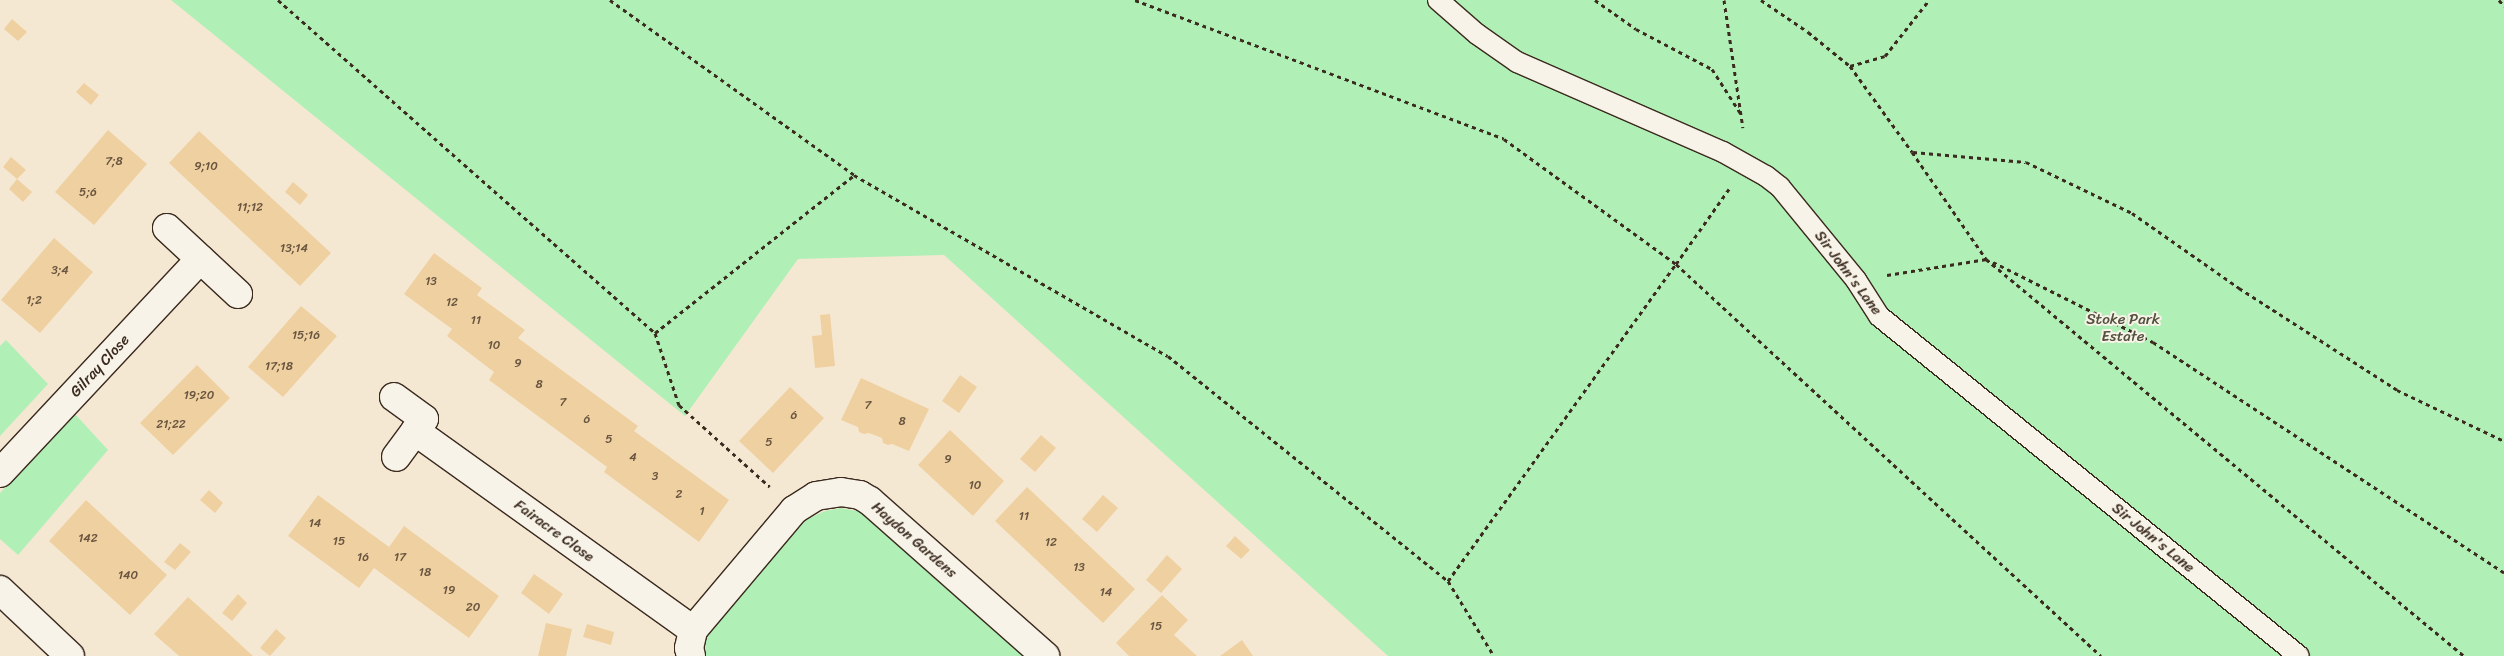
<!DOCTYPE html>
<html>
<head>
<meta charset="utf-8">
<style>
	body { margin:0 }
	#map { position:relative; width:2504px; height:656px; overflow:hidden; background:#f5e8d3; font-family:Sriracha,sans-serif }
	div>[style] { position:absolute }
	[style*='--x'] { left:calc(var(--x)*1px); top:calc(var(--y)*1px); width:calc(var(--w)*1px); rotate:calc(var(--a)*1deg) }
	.green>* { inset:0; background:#b0efb6 }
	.building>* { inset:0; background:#efd0a1 }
	.path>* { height:3px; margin-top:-1.5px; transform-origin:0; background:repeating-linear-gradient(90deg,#3b2a1e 0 4px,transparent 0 8px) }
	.roads { filter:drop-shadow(1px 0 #3b2a1e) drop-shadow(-1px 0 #3b2a1e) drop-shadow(0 1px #3b2a1e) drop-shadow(0 -1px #3b2a1e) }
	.lane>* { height:20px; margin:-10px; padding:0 10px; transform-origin:10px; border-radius:10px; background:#f7f3e8 }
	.street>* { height:28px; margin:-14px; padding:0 14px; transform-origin:14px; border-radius:14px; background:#f7f3e8 }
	span { translate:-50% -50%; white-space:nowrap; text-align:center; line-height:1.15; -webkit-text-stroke:4px #f7f3e8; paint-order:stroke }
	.number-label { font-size:12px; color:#68543f }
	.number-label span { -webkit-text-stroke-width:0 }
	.street-label { font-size:15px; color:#3b2a1e }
	.park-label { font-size:15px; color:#52513c }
</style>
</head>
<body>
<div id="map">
	<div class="green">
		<div style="clip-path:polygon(171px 0,2504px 0,2504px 656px,1388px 656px,944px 255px,798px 259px,685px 416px)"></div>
		<div style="clip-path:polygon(6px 340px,48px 384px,0 436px,0 346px)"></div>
		<div style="clip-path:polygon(75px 414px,108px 450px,18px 555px,0 539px,0 493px)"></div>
		<div style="clip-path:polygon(841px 508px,863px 512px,1024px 656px,704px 656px,704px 641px,708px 628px,807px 519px,825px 511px)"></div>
	</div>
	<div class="building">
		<div style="clip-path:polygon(12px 19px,27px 32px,18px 41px,4px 29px)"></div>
		<div style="clip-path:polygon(84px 83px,99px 95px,91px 105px,76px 92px)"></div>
		<div style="clip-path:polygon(108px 130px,147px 164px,94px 225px,55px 192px)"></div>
		<div style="clip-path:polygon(199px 131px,331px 253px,300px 286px,169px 163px)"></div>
		<div style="clip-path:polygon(11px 157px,26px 170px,17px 179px,3px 167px)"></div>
		<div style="clip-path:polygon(17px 179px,32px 192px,23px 202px,9px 189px)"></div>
		<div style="clip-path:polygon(293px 182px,308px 195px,300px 205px,285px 192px)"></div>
		<div style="clip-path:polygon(54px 238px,93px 272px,40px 333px,1px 300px)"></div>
		<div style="clip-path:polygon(434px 253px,482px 288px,477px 295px,525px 330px,518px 338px,638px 426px,634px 431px,729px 500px,699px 542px,604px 472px,607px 467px,489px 380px,494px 372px,447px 336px,452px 329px,404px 294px)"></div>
		<div style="clip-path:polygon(301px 306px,337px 336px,283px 397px,248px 367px)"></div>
		<div style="clip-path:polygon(830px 314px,835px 366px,815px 368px,812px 336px,822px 335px,820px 315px)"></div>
		<div style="clip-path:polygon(197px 365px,230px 398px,173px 455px,140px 423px)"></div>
		<div style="clip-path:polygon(960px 375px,977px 387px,959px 413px,942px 401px)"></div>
		<div style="clip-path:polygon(861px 378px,929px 409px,909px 451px,892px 444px,888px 445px,883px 443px,882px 438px,869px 433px,864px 434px,859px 432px,858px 427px,841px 420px)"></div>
		<div style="clip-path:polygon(790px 387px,824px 418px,773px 473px,739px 441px)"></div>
		<div style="clip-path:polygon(950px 430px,1004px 481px,973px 516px,918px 465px)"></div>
		<div style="clip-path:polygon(1041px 435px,1056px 448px,1035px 472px,1020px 459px)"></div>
		<div style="clip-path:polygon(1027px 487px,1135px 589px,1103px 623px,995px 521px)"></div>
		<div style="clip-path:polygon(209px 490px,223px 503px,215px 513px,200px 500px)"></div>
		<div style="clip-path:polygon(318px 495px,389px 547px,404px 526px,499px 596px,469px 638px,374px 568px,359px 588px,288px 536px)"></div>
		<div style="clip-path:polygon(1103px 495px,1118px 508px,1097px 532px,1082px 519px)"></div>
		<div style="clip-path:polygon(86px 500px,167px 575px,130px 615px,49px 541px)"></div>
		<div style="clip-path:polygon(1235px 536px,1250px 550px,1241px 559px,1226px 546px)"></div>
		<div style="clip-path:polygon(180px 543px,191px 552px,175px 570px,164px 562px)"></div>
		<div style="clip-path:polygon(1167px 555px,1182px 569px,1161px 593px,1146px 580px)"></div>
		<div style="clip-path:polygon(534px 574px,563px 594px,549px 614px,521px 593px)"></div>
		<div style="clip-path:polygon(238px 594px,247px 603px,232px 621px,222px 613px)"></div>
		<div style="clip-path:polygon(1162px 595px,1188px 620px,1174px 635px,1197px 656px,1129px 656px,1116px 643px)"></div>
		<div style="clip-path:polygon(188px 597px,217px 623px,253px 656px,179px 656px,154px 634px)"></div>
		<div style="clip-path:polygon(546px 623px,572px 629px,566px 656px,538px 656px)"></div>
		<div style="clip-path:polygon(587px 624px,614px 632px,611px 645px,583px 637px)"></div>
		<div style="clip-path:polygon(276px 629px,286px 638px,270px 656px,260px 648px)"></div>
		<div style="clip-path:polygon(1242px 640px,1253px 656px,1220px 656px)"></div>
	</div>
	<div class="path">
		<div style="--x:278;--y:0;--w:503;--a:41.45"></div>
		<div style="--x:655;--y:333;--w:254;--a:-38.4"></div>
		<div style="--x:610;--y:0;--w:300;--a:35.6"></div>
		<div style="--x:854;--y:175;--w:362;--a:30"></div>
		<div style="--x:1168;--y:356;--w:359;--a:38.8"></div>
		<div style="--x:1448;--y:581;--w:88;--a:58.5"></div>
		<div style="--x:1135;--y:0;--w:394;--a:20.6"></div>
		<div style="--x:1504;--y:139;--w:213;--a:36"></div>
		<div style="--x:1676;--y:264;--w:92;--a:-54.8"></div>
		<div style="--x:1595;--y:0;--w:50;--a:35.3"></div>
		<div style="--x:1636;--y:29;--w:86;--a:27.8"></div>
		<div style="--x:1712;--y:69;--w:54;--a:57.2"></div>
		<div style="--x:1724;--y:0;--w:129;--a:81.6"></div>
		<div style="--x:1761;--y:0;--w:57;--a:34.2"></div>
		<div style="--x:1808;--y:32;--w:54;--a:39"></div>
		<div style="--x:1850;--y:66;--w:106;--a:54.2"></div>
		<div style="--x:1912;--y:152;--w:130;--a:55.3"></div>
		<div style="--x:1986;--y:259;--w:621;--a:39.71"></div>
		<div style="--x:2499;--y:0;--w:8;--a:50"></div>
		<div style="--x:1850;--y:66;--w:36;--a:-16"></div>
		<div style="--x:1885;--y:56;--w:71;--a:-51.8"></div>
		<div style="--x:1913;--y:152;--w:113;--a:5.1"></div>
		<div style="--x:2026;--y:162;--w:118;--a:25.7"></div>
		<div style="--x:2132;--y:213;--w:131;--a:35"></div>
		<div style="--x:2239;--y:288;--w:188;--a:32.8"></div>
		<div style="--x:2397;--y:390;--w:119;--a:25.5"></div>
		<div style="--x:1993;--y:262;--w:179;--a:26.6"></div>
		<div style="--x:2153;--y:342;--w:420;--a:33.3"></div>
		<div style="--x:1887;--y:275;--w:101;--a:-9.1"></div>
		<div style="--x:655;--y:333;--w:76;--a:71.6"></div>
		<div style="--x:679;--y:405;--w:122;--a:42"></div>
		<div style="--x:1448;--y:581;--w:390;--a:-54.3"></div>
		<div style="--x:1676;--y:264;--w:578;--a:42.69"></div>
	</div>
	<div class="roads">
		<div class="lane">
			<div style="--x:1438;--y:0;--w:52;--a:41.1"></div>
			<div style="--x:1477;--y:34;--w:49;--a:35"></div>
			<div style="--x:1517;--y:62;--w:225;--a:23.6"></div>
			<div style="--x:1723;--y:152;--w:49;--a:29.2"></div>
			<div style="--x:1766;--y:176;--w:18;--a:38"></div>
			<div style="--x:1780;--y:187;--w:120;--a:50.7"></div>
			<div style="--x:1856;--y:280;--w:43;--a:57.4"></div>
			<div style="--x:1879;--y:316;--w:540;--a:38.99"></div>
		</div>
		<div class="street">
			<div style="--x:167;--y:228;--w:97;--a:42.9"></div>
			<div style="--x:394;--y:397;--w:37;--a:36"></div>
			<div style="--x:424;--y:419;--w:47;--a:126.4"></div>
			<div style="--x:415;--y:431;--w:342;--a:35.6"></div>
			<div style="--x:0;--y:473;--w:293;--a:-46.9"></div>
			<div style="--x:0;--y:590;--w:96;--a:43.3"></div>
			<div style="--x:691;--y:656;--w:8;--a:-104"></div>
			<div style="--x:689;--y:648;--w:18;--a:-77"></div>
			<div style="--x:693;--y:630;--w:157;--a:-49.9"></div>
			<div style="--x:794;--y:510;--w:26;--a:-32"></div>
			<div style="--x:816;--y:496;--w:25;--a:-9"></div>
			<div style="--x:841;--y:492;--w:19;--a:9"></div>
			<div style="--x:860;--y:495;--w:12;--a:31"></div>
			<div style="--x:870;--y:501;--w:234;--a:41.5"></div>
		</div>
	</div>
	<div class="number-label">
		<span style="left:114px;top:162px">7;8</span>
		<span style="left:206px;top:167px">9;10</span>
		<span style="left:88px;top:193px">5;6</span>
		<span style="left:250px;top:208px">11;12</span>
		<span style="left:294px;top:249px">13;14</span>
		<span style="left:60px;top:271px">3;4</span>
		<span style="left:431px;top:282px">13</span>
		<span style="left:34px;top:301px">1;2</span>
		<span style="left:452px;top:303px">12</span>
		<span style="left:476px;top:321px">11</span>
		<span style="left:306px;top:336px">15;16</span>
		<span style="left:494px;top:346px">10</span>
		<span style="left:518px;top:364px">9</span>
		<span style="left:279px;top:367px">17;18</span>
		<span style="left:539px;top:385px">8</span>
		<span style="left:199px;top:396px">19;20</span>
		<span style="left:563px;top:403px">7</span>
		<span style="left:868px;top:406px">7</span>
		<span style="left:794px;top:416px">6</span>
		<span style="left:587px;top:420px">6</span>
		<span style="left:902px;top:422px">8</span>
		<span style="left:171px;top:425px">21;22</span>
		<span style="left:609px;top:440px">5</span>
		<span style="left:769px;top:443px">5</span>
		<span style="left:633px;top:458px">4</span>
		<span style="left:948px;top:460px">9</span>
		<span style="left:655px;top:477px">3</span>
		<span style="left:975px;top:486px">10</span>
		<span style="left:679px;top:495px">2</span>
		<span style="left:702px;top:512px">1</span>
		<span style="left:1024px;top:517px">11</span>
		<span style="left:315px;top:524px">14</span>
		<span style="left:88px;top:539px">142</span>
		<span style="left:339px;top:542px">15</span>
		<span style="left:1051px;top:543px">12</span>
		<span style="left:363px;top:558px">16</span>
		<span style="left:400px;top:558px">17</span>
		<span style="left:1079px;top:568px">13</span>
		<span style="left:425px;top:573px">18</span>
		<span style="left:128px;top:576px">140</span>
		<span style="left:449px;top:591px">19</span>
		<span style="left:1106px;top:593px">14</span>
		<span style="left:473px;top:608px">20</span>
		<span style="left:1156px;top:627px">15</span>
	</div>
	<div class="street-label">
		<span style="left:1848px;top:273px;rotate:53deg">Sir John's Lane</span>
		<span style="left:100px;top:366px;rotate:-47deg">Gilray Close</span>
		<span style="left:554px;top:531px;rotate:36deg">Fairacre Close</span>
		<span style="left:2153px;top:538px;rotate:39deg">Sir John's Lane</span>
		<span style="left:914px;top:540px;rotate:41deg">Haydon Gardens</span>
	</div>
	<div class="park-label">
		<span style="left:2123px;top:328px">Stoke Park<br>Estate</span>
	</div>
</div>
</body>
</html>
